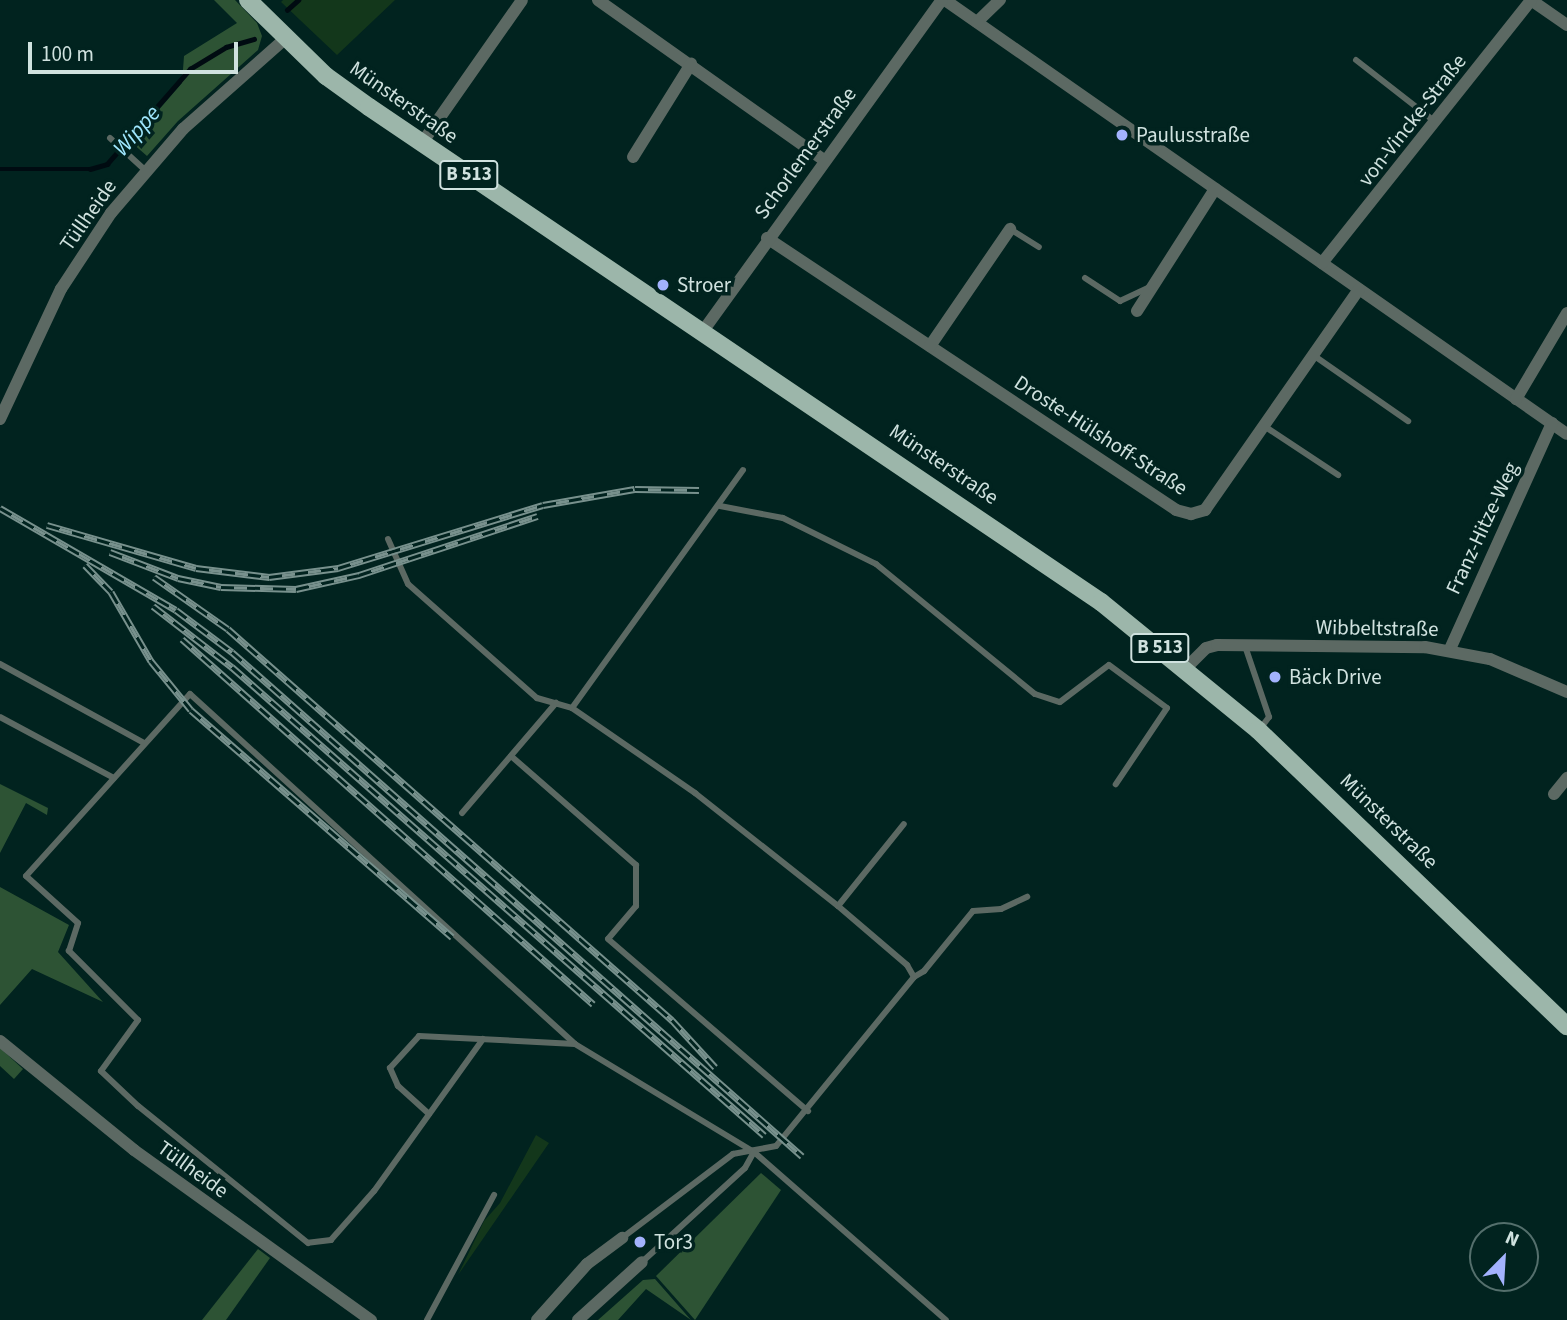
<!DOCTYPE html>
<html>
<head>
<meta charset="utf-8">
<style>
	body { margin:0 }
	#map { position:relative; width:1567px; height:1320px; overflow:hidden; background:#01231f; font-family:"Source Sans 3",sans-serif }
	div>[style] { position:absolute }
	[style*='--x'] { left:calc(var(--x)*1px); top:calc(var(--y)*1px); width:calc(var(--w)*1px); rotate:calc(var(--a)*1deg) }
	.green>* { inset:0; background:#13371b }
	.forest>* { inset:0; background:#2d5334 }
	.stream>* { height:4.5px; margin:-2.25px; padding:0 2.25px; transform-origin:2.25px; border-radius:2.25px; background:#000b11 }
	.lane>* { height:6px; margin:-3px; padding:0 3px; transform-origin:3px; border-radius:3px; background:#5c6963 }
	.street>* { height:12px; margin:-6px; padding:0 6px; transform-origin:6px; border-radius:6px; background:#5c6963 }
	.primary>* { height:18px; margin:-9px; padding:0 9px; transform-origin:9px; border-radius:9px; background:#9cb6aa }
	.rail>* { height:7px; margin-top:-3.5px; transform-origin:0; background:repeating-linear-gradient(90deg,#01231f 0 13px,#78918d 0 26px); box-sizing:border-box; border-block:2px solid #78918d }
	.dots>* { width:19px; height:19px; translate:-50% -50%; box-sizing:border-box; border:4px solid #01231f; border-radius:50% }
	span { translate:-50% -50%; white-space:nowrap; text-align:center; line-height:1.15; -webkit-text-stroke:7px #01231f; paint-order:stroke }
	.shield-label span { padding:2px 5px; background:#01231f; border:2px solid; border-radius:5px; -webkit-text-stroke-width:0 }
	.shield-label { font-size:19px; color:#d0e2df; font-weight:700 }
	.street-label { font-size:21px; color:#d0e2df }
	.poi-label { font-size:21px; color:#d0e2df }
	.left { translate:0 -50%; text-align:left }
	.water-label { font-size:23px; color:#9fe7fe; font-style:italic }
	.north { position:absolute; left:1469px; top:1222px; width:70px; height:70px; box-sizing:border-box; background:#01231f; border:2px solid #546f6c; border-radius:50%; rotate:24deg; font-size:19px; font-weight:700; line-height:28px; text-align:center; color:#d0e2df }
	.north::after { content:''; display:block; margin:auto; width:24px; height:32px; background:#a3b2fd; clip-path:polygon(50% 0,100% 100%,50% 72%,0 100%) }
	.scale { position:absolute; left:28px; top:42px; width:210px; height:32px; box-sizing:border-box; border:4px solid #d0e2df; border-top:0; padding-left:9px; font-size:21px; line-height:24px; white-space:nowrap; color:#d0e2df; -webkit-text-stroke:5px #01231f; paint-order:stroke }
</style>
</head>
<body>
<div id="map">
	<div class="green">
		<div style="clip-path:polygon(395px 0,337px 55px,281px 2px,283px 0)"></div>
		<div style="clip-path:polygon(536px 1135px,549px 1143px,458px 1275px,484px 1221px,500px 1203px)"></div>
	</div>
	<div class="forest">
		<div style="clip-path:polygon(214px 0,235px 0,257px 23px,262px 36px,258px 50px,178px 121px,147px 156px,131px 142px,182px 83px,184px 56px,237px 23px)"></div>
		<div style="clip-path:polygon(0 784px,48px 808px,47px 815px,26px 803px,0 853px)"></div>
		<div style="clip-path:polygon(0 887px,69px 925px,58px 952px,103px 1002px,32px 969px,0 1005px)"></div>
		<div style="clip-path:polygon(0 1048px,23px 1069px,14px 1079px,0 1066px)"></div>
		<div style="clip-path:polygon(761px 1173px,781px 1190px,695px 1320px,656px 1276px)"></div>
		<div style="clip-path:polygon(258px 1249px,270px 1258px,226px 1320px,202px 1320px)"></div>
		<div style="clip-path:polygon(655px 1279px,691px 1320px,646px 1289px,618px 1320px,598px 1320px,643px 1280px)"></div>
	</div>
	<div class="stream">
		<div style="--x:287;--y:10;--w:15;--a:-42"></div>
		<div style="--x:0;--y:169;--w:90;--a:0"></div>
		<div style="--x:90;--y:169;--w:18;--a:-16"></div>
		<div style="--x:107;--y:164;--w:126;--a:-48.9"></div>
		<div style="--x:190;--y:69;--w:42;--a:-31.4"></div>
		<div style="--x:226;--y:47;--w:29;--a:-16"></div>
	</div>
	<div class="lane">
		<div style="--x:1356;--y:60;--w:99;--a:38"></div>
		<div style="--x:110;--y:138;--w:47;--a:42.4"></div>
		<div style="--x:1010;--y:229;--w:34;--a:32"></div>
		<div style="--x:1085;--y:278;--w:42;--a:33.3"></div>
		<div style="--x:1120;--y:301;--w:33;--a:-25"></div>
		<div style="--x:1313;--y:355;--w:116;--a:34.8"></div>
		<div style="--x:1264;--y:426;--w:89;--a:33.5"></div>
		<div style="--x:720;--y:506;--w:64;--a:10.8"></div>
		<div style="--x:783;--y:518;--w:104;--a:26.3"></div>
		<div style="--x:876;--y:564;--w:205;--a:39.3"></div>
		<div style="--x:1035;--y:694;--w:26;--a:18"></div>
		<div style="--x:1060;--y:702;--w:61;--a:-37.1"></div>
		<div style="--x:1109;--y:665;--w:72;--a:36.6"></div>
		<div style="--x:1167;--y:708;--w:92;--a:123.9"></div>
		<div style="--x:388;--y:539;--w:49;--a:66"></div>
		<div style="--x:408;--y:584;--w:172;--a:41.5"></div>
		<div style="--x:537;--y:698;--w:36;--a:16"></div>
		<div style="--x:572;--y:708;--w:150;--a:34.6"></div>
		<div style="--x:695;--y:793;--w:182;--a:38.3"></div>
		<div style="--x:838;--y:906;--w:91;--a:40.5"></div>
		<div style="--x:907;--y:965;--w:14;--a:60"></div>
		<div style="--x:914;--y:977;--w:218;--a:129.2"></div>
		<div style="--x:776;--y:1146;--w:44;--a:169.5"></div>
		<div style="--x:733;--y:1154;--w:139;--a:142.9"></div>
		<div style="--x:1245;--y:646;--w:75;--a:71.3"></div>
		<div style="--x:1269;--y:717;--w:15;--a:127"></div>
		<div style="--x:0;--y:664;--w:164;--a:28.7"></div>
		<div style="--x:572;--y:708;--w:293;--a:-54.3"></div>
		<div style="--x:0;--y:717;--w:129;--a:28.2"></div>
		<div style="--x:511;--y:756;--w:166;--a:41.1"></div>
		<div style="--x:636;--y:865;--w:41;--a:90"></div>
		<div style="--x:636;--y:906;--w:43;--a:130.3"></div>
		<div style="--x:608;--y:939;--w:264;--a:40.7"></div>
		<div style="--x:462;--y:813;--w:145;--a:-49.5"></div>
		<div style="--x:838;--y:906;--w:105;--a:-51.2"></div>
		<div style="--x:914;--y:977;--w:12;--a:-31"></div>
		<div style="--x:924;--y:971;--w:77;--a:-50.8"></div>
		<div style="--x:973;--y:911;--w:28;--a:-4"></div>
		<div style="--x:1001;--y:909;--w:29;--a:-25"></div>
		<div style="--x:483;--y:1039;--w:187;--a:125.6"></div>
		<div style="--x:374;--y:1191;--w:65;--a:131.3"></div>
		<div style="--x:331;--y:1240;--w:23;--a:173"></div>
		<div style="--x:308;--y:1243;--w:218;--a:-141.1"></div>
		<div style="--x:138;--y:1106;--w:51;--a:-136.6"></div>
		<div style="--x:101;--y:1071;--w:63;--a:-54"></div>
		<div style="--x:138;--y:1020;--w:98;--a:-135"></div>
		<div style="--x:69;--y:951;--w:29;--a:-72"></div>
		<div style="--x:78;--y:923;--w:70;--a:-137.9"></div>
		<div style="--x:26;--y:876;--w:245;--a:-48"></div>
		<div style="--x:190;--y:694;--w:520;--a:42.27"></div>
		<div style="--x:429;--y:1114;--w:42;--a:-137.9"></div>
		<div style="--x:398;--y:1086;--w:20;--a:-114"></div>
		<div style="--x:390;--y:1068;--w:43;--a:-47.8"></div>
		<div style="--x:419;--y:1036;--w:156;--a:2.9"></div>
		<div style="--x:575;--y:1044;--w:209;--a:31.1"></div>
		<div style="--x:754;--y:1152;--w:255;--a:41.2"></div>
		<div style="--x:642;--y:1262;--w:139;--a:-42.4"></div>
		<div style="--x:745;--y:1168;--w:18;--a:-61"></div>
		<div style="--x:427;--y:1320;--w:142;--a:-61.8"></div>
	</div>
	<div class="street">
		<div style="--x:598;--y:0;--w:277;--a:35.3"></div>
		<div style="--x:945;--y:0;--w:758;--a:34.91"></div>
		<div style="--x:1531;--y:0;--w:44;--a:34.8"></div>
		<div style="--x:977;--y:22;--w:32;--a:-44"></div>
		<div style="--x:422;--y:143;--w:174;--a:-55"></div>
		<div style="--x:633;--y:157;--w:110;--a:-58.1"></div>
		<div style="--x:767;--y:238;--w:491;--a:33.6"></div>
		<div style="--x:1176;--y:510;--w:16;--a:15"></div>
		<div style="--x:1191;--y:514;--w:15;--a:-16"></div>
		<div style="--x:1205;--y:510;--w:269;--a:-55.1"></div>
		<div style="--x:1322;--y:263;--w:336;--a:-51.5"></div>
		<div style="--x:1137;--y:311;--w:145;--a:-57.4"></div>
		<div style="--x:703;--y:331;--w:408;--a:-54.2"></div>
		<div style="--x:930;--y:346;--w:142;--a:-55.6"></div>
		<div style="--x:1516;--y:399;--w:100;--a:-59.3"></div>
		<div style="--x:0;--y:419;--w:144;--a:-64.9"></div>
		<div style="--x:61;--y:289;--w:91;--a:-56.7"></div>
		<div style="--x:111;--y:213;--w:111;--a:-49.4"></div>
		<div style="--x:183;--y:129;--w:137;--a:-41.5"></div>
		<div style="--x:1450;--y:649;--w:248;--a:-65.7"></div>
		<div style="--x:1186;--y:668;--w:28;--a:-45"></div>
		<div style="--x:1206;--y:648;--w:11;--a:-15"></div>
		<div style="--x:1217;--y:645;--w:208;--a:0.6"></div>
		<div style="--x:1425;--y:647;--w:66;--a:10.5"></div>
		<div style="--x:1490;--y:659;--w:84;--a:23.2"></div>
		<div style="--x:1554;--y:794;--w:21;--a:-51"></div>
		<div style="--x:0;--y:1041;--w:173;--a:39.1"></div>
		<div style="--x:134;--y:1150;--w:292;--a:35.7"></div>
		<div style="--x:537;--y:1320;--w:75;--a:-48.2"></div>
		<div style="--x:587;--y:1264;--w:44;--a:-36.6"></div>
		<div style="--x:578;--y:1320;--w:86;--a:-42.2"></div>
	</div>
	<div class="primary">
		<div style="--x:248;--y:0;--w:109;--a:44.3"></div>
		<div style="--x:326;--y:76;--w:53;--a:35.8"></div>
		<div style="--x:369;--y:107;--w:884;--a:34.07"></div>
		<div style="--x:1101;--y:602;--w:203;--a:39.2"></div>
		<div style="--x:1258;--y:730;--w:428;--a:43.8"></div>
	</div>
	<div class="rail">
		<div style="--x:0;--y:508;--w:203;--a:30.1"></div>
		<div style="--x:176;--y:610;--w:70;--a:36.9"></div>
		<div style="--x:232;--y:652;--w:761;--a:41.48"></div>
		<div style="--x:47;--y:525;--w:155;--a:16.1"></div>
		<div style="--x:196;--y:568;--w:74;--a:7"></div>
		<div style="--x:269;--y:577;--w:70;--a:-7.4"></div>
		<div style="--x:338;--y:568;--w:214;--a:-17.1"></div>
		<div style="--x:543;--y:505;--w:93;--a:-9.9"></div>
		<div style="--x:635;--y:489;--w:64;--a:0.9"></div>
		<div style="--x:110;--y:552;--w:73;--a:20.9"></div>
		<div style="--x:178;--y:578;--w:44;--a:11.8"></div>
		<div style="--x:221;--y:587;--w:75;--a:1.5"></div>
		<div style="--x:296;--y:589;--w:65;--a:-12.5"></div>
		<div style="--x:359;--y:575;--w:188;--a:-18.3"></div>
		<div style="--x:85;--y:565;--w:37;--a:46"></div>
		<div style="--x:111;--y:592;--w:80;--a:59.9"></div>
		<div style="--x:151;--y:661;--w:63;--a:50.8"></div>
		<div style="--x:191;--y:710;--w:346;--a:41"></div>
		<div style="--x:154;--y:577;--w:90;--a:35.1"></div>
		<div style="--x:228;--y:629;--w:592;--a:41.37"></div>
		<div style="--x:672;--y:1020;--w:64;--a:47.5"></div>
		<div style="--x:153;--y:606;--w:100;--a:37.7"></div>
		<div style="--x:232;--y:667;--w:709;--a:41.34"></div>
		<div style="--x:182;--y:639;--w:550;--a:41.61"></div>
	</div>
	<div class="dots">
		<div style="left:1122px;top:135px;background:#a3b2fd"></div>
		<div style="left:663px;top:285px;background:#a3b2fd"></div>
		<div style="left:1275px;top:677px;background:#a3b2fd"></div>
		<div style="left:640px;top:1242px;background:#a3b2fd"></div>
	</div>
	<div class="shield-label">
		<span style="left:469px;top:175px">B 513</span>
		<span style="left:1160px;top:648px">B 513</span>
	</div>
	<div class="street-label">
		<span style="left:404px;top:102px;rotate:35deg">Münsterstraße</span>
		<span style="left:1412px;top:120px;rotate:-52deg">von-Vincke-Straße</span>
		<span style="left:805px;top:153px;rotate:-54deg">Schorlemerstraße</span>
		<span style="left:88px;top:215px;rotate:-55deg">Tüllheide</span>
		<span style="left:1101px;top:435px;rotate:33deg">Droste-Hülshoff-Straße</span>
		<span style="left:944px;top:464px;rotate:34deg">Münsterstraße</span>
		<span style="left:1482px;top:528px;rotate:-65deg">Franz-Hitze-Weg</span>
		<span style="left:1377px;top:628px;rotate:1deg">Wibbeltstraße</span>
		<span style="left:1389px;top:821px;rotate:44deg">Münsterstraße</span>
		<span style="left:193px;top:1169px;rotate:36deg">Tüllheide</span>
	</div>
	<div class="poi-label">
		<span class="left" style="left:1136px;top:135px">Paulusstraße</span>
		<span class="left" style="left:677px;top:285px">Stroer</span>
		<span class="left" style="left:1289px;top:677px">Bäck Drive</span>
		<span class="left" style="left:654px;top:1242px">Tor3</span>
	</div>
	<div class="water-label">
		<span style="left:137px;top:131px;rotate:-49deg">Wippe</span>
	</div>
	<div class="north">N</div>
	<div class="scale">100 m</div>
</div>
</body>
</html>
